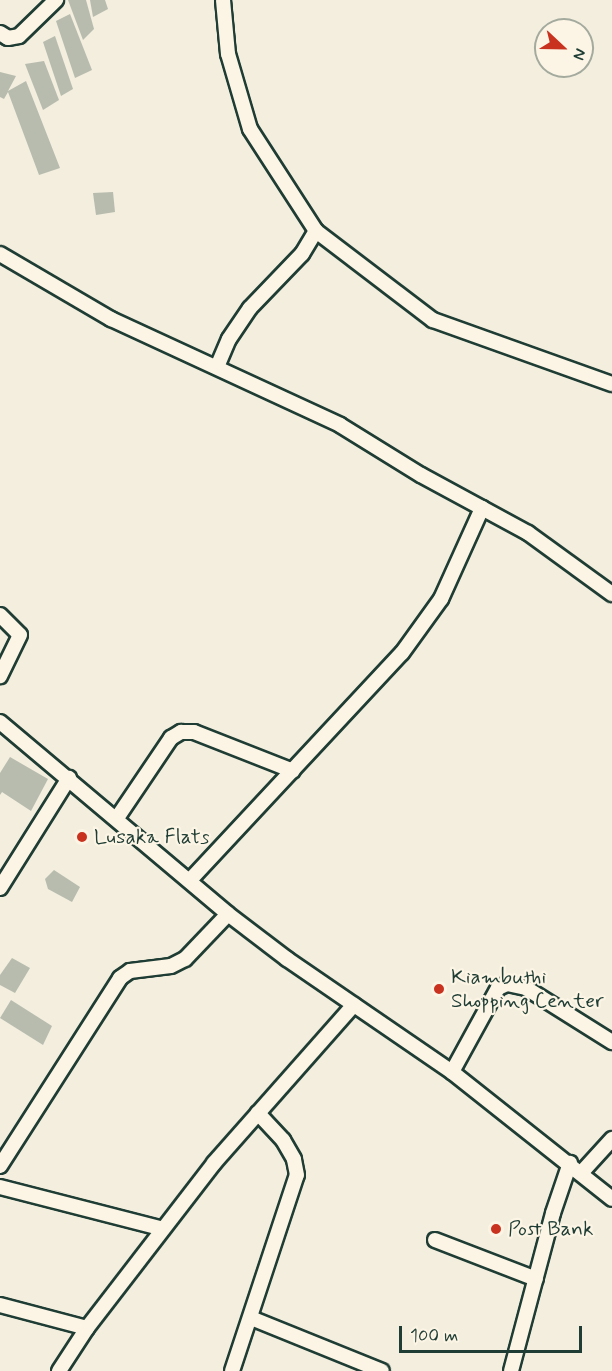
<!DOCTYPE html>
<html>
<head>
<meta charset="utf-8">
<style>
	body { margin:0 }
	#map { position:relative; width:612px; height:1371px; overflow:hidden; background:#f3eede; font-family:Mynerve,sans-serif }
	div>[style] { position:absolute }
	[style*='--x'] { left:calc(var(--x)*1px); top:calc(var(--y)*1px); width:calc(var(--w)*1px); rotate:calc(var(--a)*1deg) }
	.building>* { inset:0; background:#b8bcae }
	.roads { filter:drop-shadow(2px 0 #1f3d34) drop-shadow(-2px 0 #1f3d34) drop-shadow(0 2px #1f3d34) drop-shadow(0 -2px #1f3d34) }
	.minor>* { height:14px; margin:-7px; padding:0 7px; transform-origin:7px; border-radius:7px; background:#fcf5e5 }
	.dots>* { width:16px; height:16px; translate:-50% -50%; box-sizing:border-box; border:3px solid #fcf5e5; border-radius:50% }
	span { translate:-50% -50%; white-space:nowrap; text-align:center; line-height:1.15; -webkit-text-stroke:4.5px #fcf5e5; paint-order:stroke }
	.poi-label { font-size:21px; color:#1f3d34 }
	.left { translate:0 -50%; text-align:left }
	.north { position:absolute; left:534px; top:18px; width:60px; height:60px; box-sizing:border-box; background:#fcf5e5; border:2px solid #a4ab9e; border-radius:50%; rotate:112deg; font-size:16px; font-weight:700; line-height:24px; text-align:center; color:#1f3d34 }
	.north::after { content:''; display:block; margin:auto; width:21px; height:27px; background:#c8321e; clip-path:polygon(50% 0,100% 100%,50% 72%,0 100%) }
	.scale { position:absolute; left:399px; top:1326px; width:183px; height:27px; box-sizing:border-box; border:3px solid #1f3d34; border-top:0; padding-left:8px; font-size:18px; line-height:21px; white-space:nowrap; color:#1f3d34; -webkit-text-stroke:4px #fcf5e5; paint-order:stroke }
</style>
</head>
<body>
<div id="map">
	<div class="building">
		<div style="clip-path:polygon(68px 0,86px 0,94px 29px,83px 40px)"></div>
		<div style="clip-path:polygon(90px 0,105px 0,108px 9px,93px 17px)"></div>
		<div style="clip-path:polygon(70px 14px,92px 70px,75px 78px,56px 21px)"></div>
		<div style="clip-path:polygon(55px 36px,73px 89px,61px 96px,43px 42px)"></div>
		<div style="clip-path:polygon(44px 61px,59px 100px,43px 110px,25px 64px)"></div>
		<div style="clip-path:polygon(0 72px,16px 76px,8px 91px,26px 81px,60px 168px,39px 175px,8px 92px,4px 99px,0 97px)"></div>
		<div style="clip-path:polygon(113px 192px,115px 212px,96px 215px,93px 193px)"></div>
		<div style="clip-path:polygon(10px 757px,48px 779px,31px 811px,2px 792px,0 795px,0 773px)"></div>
		<div style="clip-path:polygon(54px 870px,80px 887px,72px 902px,48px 889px,45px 879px)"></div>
		<div style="clip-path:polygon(12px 958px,30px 968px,15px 993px,0 985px,0 975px)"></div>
		<div style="clip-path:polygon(11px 1000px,52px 1026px,43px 1045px,0 1018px)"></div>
	</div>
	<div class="roads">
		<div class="minor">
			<div style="--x:0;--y:33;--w:9;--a:32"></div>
			<div style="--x:8;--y:38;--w:11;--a:-10"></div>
			<div style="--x:19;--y:36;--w:52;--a:-44.2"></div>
			<div style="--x:316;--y:231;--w:147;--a:37.3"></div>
			<div style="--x:433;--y:320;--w:190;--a:19.7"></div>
			<div style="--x:0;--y:254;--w:129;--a:30.4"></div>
			<div style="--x:111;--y:319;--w:252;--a:24.8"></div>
			<div style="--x:340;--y:425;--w:95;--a:31.7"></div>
			<div style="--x:421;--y:475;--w:122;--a:28.5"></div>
			<div style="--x:528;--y:533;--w:104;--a:36"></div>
			<div style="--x:217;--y:367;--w:30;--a:-67"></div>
			<div style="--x:229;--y:339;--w:37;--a:-56"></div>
			<div style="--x:250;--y:308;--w:75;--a:-46.1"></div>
			<div style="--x:302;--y:254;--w:27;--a:-59"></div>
			<div style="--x:316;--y:231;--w:121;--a:-122.9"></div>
			<div style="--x:250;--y:129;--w:78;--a:-106.3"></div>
			<div style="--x:228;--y:54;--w:54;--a:-95.3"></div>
			<div style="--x:0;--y:615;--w:28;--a:45"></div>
			<div style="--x:20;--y:635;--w:46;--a:116"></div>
			<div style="--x:0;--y:722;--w:298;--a:40.1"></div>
			<div style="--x:228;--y:914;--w:74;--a:37.3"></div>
			<div style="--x:287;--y:959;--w:200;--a:34.4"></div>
			<div style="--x:452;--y:1072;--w:204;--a:38.4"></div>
			<div style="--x:117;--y:818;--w:97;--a:-56"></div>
			<div style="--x:171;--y:738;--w:12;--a:-31"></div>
			<div style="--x:181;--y:732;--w:13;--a:0"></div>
			<div style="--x:194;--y:732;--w:106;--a:21.5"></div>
			<div style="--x:191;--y:879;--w:309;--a:-47"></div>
			<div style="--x:402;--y:653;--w:67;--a:-54.2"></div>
			<div style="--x:441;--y:599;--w:100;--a:-65.7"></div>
			<div style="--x:0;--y:888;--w:130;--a:-57.9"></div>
			<div style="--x:452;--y:1072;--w:96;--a:-61.3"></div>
			<div style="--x:498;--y:988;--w:10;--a:-24"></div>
			<div style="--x:507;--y:984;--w:19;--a:12"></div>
			<div style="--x:526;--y:988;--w:102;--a:32.1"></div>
			<div style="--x:0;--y:1166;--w:223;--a:-57.4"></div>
			<div style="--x:120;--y:978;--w:12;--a:-35"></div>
			<div style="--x:130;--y:971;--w:41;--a:-7"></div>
			<div style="--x:171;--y:966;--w:16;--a:-27"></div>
			<div style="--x:185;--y:959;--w:62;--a:-46.3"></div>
			<div style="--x:582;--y:1172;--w:45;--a:-47.7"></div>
			<div style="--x:0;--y:1187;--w:168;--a:14.4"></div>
			<div style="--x:435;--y:1240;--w:108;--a:21.1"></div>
			<div style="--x:0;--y:1305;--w:90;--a:14.8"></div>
			<div style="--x:251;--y:1318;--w:141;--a:22"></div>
			<div style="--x:59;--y:1371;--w:51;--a:-56.9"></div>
			<div style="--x:87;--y:1328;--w:208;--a:-52.4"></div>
			<div style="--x:214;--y:1163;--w:211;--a:-48.5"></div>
			<div style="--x:232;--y:1371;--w:206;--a:-71.7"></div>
			<div style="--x:297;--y:1175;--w:16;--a:-101"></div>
			<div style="--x:294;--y:1159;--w:22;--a:-120"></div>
			<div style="--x:283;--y:1140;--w:37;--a:-133"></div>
			<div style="--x:511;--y:1371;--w:163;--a:-75.1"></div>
			<div style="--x:553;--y:1213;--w:53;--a:-71.2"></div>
		</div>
	</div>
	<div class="dots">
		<div style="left:82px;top:837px;background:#c8321e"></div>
		<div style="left:439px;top:989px;background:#c8321e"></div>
		<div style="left:496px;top:1229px;background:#c8321e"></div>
	</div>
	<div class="poi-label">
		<span class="left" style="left:94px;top:837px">Lusaka Flats</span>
		<span class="left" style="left:451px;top:989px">Kiambuthi<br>Shopping Center</span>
		<span class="left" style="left:508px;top:1229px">Post Bank</span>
	</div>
	<div class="north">N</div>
	<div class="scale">100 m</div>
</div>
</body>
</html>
